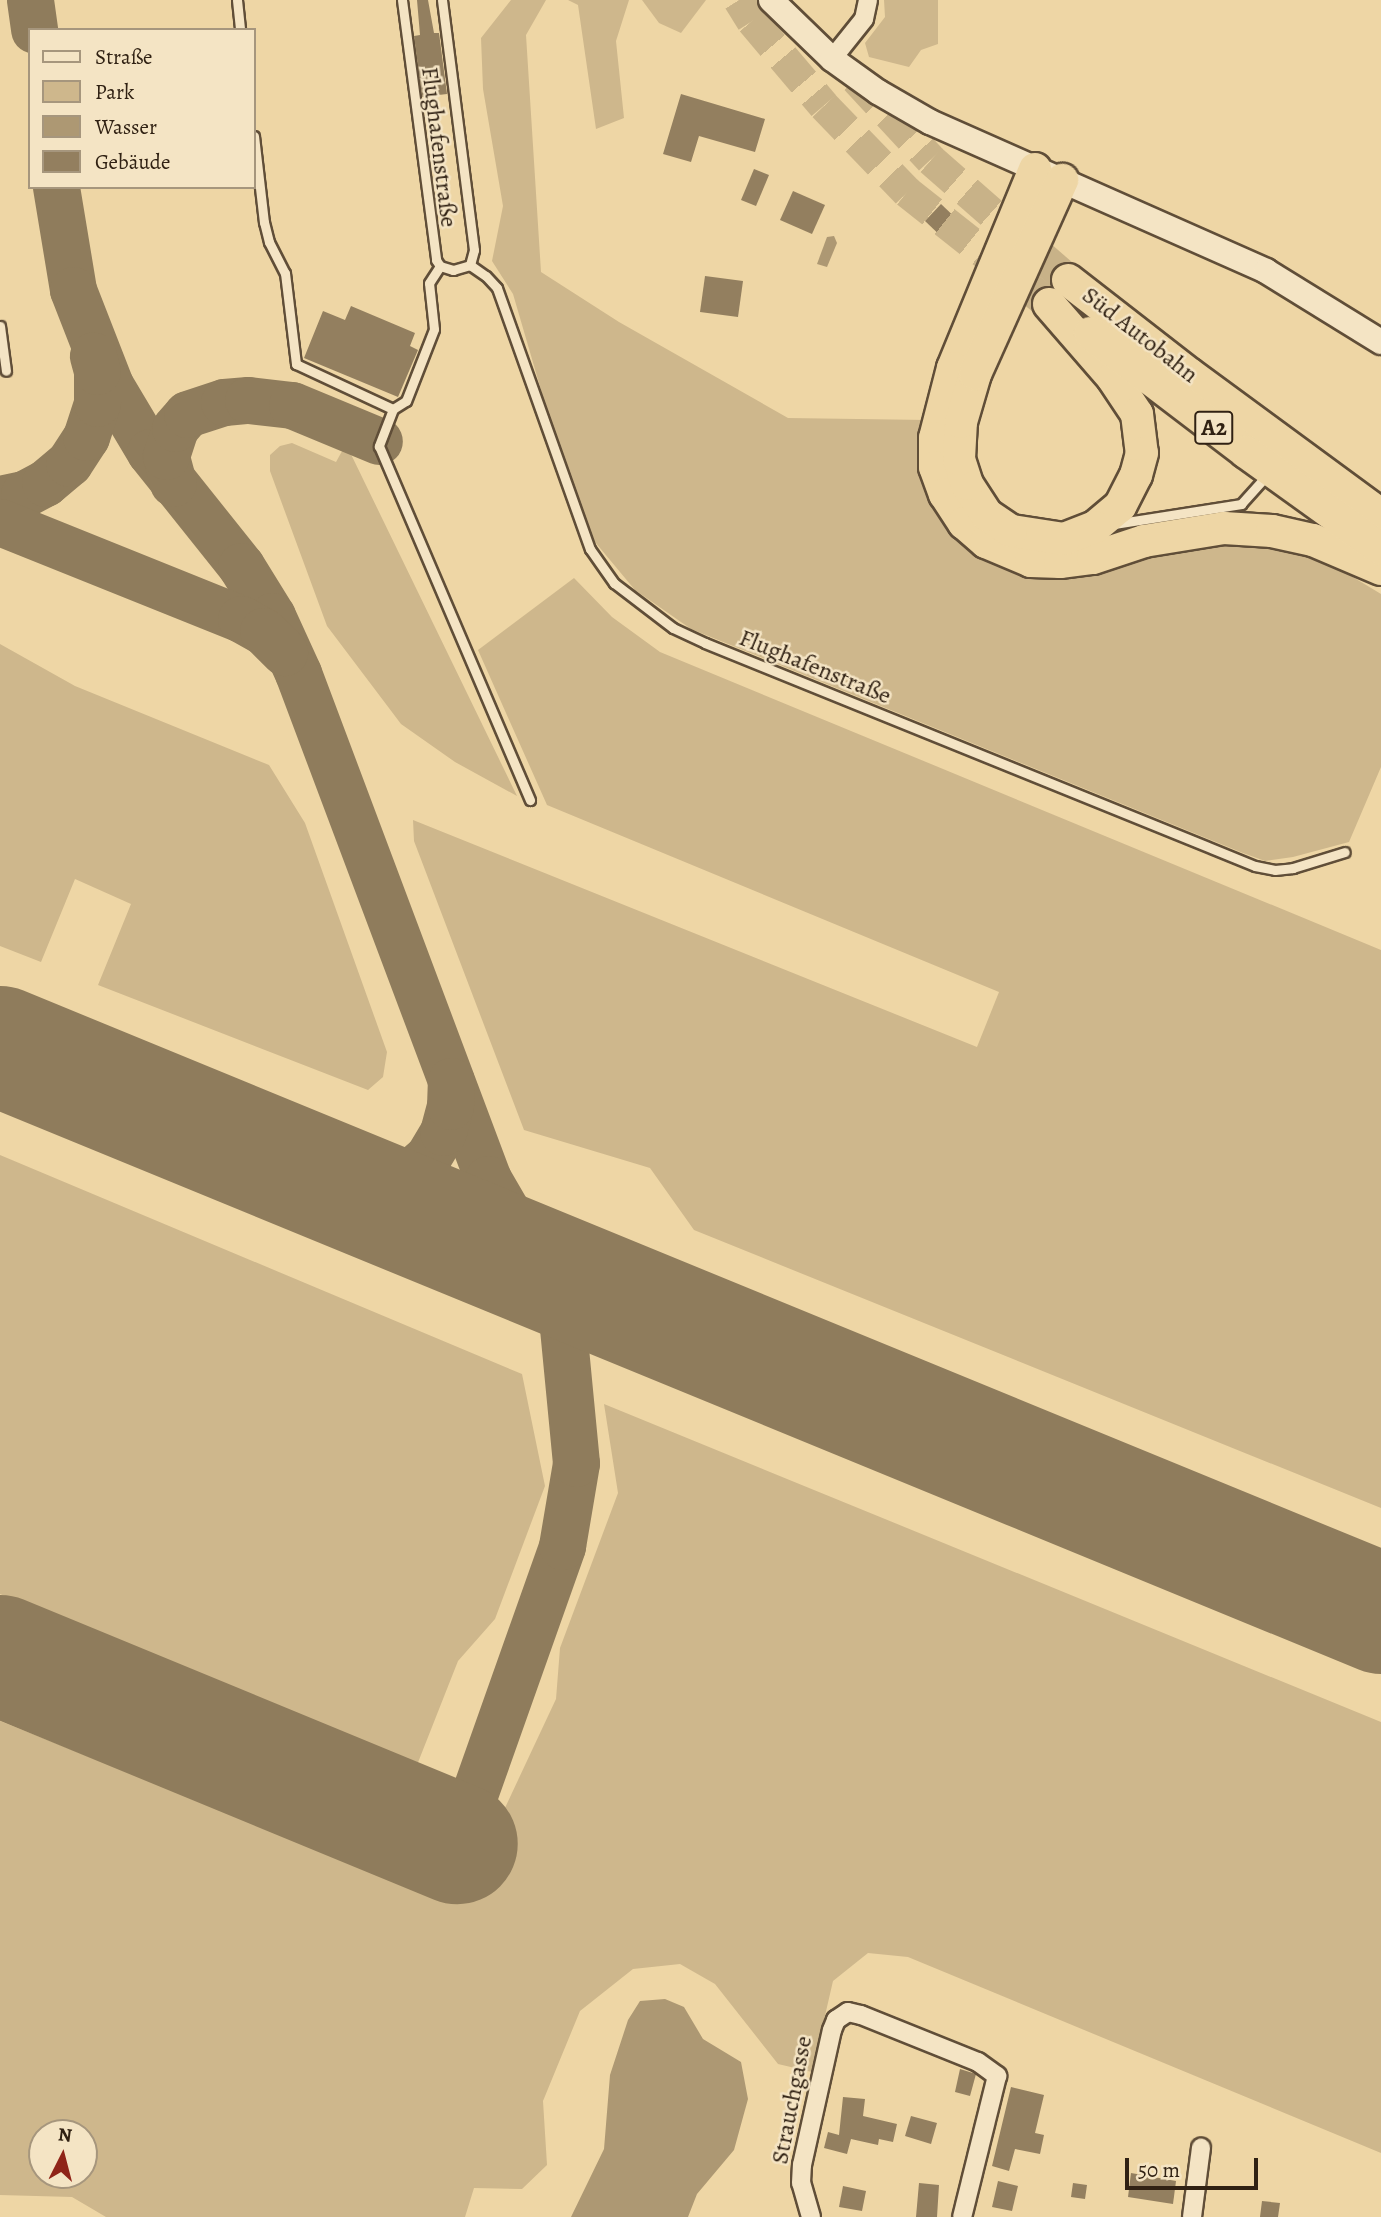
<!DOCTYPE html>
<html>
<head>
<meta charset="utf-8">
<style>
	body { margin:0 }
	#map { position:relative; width:1381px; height:2217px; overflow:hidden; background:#eed6a5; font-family:Alegreya,serif }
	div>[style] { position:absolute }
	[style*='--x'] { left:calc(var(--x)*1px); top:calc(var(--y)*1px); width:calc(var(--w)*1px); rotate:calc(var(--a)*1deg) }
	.green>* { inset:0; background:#ceb78c }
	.water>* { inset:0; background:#ad9873 }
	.taxiway>* { height:47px; margin:-23.5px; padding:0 23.5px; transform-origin:23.5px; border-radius:23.5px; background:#8f7c5c }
	.runway>* { height:121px; margin:-60.5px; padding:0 60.5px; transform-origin:60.5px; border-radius:60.5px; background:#8f7c5c }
	.building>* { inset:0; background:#937f5f }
	.motorway-tunnel>* { height:32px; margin-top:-16px; transform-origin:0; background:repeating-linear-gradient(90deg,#c8b288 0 32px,transparent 0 48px) }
	.roads { filter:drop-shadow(2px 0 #604e38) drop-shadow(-2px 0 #604e38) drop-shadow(0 2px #604e38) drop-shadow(0 -2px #604e38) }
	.service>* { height:9px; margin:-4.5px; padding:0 4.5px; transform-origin:4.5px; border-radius:4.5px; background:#f4e4c4 }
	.minor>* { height:18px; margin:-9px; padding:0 9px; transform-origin:9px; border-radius:9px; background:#f4e4c4 }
	.secondary>* { height:24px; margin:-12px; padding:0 12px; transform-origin:12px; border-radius:12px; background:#f4e4c4 }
	.motorway>* { height:32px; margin:-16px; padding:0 16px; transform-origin:16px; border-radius:16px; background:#eed6a5 }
	span { translate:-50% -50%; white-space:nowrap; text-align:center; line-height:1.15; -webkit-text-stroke:5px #f4e4c4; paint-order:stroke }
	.shield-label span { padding:2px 5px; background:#f4e4c4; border:2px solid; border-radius:5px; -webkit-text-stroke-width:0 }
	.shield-label { font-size:23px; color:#302113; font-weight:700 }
	.street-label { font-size:24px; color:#302113 }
	.legend { position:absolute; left:28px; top:28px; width:228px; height:161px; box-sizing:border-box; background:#f4e4c4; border:2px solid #a6967d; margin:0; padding:9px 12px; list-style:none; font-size:21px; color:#302113 }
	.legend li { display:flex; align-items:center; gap:14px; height:35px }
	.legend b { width:35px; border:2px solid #a6967d }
	.north { position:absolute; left:28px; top:2119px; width:70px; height:70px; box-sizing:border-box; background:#f4e4c4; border:2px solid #a6967d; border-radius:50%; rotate:6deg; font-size:19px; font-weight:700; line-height:28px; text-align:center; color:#302113 }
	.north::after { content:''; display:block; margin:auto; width:24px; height:32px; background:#8f2418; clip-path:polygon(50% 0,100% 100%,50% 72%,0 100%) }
	.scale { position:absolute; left:1125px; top:2158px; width:133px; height:32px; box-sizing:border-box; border:4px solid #302113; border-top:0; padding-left:9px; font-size:21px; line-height:24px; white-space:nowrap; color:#302113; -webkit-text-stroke:5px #f4e4c4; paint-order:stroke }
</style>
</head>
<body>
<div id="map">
	<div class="green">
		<div style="clip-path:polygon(511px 0,546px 0,526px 35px,541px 272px,619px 322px,788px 418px,927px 420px,960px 536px,1275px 543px,1323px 559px,1381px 594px,1381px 767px,1349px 842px,1293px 857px,1265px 861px,1243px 853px,691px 629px,635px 590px,595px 542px,553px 431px,513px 294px,492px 261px,503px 206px,483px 89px,481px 38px)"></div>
		<div style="clip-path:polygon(568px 0,629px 0,616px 41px,624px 118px,596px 129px,578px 5px)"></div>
		<div style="clip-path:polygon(642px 0,706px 0,681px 33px,659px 23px)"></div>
		<div style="clip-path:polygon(884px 0,938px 0,938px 44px,921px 50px,909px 67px,869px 57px,865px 43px,885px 17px)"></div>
		<div style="clip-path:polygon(292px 443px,336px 462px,346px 444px,517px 796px,455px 762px,401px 724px,327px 626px,270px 471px,270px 455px,280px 446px)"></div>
		<div style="clip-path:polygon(574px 578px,612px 617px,660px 652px,1381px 950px,1381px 1508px,694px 1230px,650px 1168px,524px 1130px,414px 841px,413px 820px,977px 1047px,999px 992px,547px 805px,478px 650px)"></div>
		<div style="clip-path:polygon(0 644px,75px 686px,269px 765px,305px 823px,387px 1052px,383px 1077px,368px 1090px,98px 985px,131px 904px,75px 879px,41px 962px,0 946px)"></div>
		<div style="clip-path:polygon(0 1155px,522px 1374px,545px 1486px,495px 1619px,458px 1661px,417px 1765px,0 1594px)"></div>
		<div style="clip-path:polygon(evenodd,604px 1404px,1381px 1722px,1381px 2153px,908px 1957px,868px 1953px,833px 1981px,812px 2072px,778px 2064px,715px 1984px,680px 1964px,633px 1969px,580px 2011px,543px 2101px,547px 2165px,522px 2189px,474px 2188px,465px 2217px,106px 2217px,72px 2197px,0 2195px,0 1721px,451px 1902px,474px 1874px,556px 1699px,560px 1648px,618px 1493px,604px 1404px,42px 2133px,84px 2133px,84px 2175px,42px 2175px,42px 2133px)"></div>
	</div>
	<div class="water">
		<div style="clip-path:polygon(834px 236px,837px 243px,827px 267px,817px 264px,827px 237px)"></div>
		<div style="clip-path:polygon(665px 1999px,684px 2007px,703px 2039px,741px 2062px,748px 2099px,734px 2150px,697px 2194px,688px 2217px,571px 2217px,604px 2149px,610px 2075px,628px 2020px,640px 2001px)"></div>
	</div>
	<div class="taxiway">
		<div style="--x:30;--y:0;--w:30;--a:82"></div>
		<div style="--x:56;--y:187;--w:104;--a:80.6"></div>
		<div style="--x:73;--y:290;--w:102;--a:68.7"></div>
		<div style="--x:110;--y:385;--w:78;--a:59.2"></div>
		<div style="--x:150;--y:452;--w:146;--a:51.4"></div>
		<div style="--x:241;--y:566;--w:59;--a:58.2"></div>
		<div style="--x:272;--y:616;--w:63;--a:65.5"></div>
		<div style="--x:298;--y:673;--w:540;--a:69.42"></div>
		<div style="--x:488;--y:1179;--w:44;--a:59.9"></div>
		<div style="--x:510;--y:1217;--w:84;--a:47.4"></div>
		<div style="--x:173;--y:483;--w:28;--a:-105"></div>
		<div style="--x:166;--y:456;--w:29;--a:-72"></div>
		<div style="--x:175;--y:428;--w:18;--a:-49"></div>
		<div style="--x:187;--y:414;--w:39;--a:-18"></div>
		<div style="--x:224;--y:402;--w:24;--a:-5"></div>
		<div style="--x:248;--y:400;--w:44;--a:6.5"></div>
		<div style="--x:292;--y:405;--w:94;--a:22.5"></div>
		<div style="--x:0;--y:499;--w:25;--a:-12"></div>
		<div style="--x:24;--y:494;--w:24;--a:-28"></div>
		<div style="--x:45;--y:483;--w:31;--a:-40"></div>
		<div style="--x:69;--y:463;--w:31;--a:-57"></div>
		<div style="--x:86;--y:437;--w:36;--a:-72"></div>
		<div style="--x:97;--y:403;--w:32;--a:-90"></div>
		<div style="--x:97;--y:371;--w:16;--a:-105"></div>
		<div style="--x:0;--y:522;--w:260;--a:21.9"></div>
		<div style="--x:241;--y:619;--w:25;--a:29"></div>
		<div style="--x:263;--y:631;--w:30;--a:45"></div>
		<div style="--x:337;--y:1185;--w:42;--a:0"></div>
		<div style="--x:379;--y:1185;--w:27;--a:-17"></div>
		<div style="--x:405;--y:1177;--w:30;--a:-41"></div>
		<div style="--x:428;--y:1157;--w:29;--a:-59"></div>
		<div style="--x:443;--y:1132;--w:27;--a:-75"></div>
		<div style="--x:450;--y:1106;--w:25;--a:-88"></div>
		<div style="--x:457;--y:1843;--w:315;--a:-70.5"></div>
		<div style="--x:562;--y:1546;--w:84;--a:-80.4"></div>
		<div style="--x:576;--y:1463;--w:189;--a:-95.5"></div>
	</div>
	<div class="runway">
		<div style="--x:0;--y:1046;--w:1493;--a:22.32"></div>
		<div style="--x:0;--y:1655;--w:494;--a:22.4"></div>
	</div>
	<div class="building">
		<div style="clip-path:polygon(417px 0,428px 0,434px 33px,439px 33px,447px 94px,422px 97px,414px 36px,420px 35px)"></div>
		<div style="clip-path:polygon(681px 94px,765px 119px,755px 152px,699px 136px,691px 162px,663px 154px)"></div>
		<div style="clip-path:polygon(754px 169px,769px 175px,756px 206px,741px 200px)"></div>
		<div style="clip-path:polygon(793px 191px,825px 205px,812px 234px,780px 220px)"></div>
		<div style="clip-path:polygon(941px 204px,962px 224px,947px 242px,925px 221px)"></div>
		<div style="clip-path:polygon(705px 276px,743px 281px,738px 317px,700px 312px)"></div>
		<div style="clip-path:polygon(351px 306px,415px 333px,410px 346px,418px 350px,398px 397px,304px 358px,323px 311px,345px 320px)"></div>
		<div style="clip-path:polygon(960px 2069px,976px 2074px,970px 2096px,955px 2092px)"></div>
		<div style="clip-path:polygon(1011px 2087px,1044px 2095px,1035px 2133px,1044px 2135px,1040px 2154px,1015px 2149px,1009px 2171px,992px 2166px)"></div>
		<div style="clip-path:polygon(843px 2097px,865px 2099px,863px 2116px,897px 2124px,893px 2142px,879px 2139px,878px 2145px,851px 2139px,847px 2154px,824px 2148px,828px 2132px,839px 2135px)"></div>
		<div style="clip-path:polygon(911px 2116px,937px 2123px,931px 2144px,905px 2136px)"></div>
		<div style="clip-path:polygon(1131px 2173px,1176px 2181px,1173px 2204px,1128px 2197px)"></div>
		<div style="clip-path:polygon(998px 2181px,1018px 2186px,1012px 2211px,992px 2207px)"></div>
		<div style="clip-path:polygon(919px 2183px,939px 2185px,937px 2217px,916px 2217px)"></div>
		<div style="clip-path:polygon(1073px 2183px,1087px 2185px,1085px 2199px,1071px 2197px)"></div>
		<div style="clip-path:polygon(843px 2186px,866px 2191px,862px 2211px,839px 2207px)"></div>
		<div style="clip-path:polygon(1262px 2201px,1280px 2203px,1278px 2217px,1260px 2217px)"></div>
	</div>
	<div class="motorway-tunnel">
		<div style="--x:739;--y:0;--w:25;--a:58"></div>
		<div style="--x:752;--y:21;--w:111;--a:49.7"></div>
		<div style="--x:824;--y:106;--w:120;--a:46"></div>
		<div style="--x:907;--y:192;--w:181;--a:38.3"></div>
		<div style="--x:856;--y:79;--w:110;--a:47.2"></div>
		<div style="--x:931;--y:160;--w:182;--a:41.2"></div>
	</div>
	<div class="roads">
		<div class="service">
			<div style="--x:237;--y:0;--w:30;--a:84"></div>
			<div style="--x:402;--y:0;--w:262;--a:82.5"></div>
			<div style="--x:436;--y:260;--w:7;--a:56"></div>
			<div style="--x:440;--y:266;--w:14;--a:17"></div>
			<div style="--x:453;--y:270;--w:18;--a:-16"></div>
			<div style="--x:470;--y:265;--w:19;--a:35"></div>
			<div style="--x:486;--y:276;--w:16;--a:47"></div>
			<div style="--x:497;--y:288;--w:277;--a:70.4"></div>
			<div style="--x:590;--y:549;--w:42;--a:54.8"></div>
			<div style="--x:614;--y:583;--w:74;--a:37.3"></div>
			<div style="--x:673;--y:628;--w:35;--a:25"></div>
			<div style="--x:705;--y:643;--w:593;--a:22.07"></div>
			<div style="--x:1255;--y:866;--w:20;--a:11"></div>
			<div style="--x:1275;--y:870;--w:18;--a:-6"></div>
			<div style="--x:1293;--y:868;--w:54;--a:-17.1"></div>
			<div style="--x:442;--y:0;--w:252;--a:82.7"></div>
			<div style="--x:474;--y:250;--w:16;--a:105"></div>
			<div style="--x:254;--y:136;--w:87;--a:83.4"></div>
			<div style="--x:264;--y:222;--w:21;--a:76"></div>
			<div style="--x:269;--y:242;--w:35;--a:63"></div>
			<div style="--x:285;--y:273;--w:92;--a:83.1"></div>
			<div style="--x:296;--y:364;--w:107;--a:24.9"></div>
			<div style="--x:393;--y:409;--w:40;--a:111"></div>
			<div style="--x:379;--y:446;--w:385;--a:66.9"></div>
			<div style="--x:0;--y:326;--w:45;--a:82.4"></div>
			<div style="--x:393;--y:409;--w:15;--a:-32"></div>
			<div style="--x:406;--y:401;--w:77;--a:-68.7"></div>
			<div style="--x:434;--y:329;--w:46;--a:-96.2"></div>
			<div style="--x:429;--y:283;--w:20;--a:-57"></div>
			<div style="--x:1114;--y:524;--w:129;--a:-8.9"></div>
			<div style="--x:1241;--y:504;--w:39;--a:-48"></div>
		</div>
		<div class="minor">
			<div style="--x:832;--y:59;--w:51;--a:-51.3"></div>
			<div style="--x:864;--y:19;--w:19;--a:-78"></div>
			<div style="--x:811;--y:2217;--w:35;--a:-106"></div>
			<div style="--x:801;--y:2183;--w:18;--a:-87"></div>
			<div style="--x:802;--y:2165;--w:138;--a:-77.5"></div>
			<div style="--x:832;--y:2030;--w:11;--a:-68"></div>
			<div style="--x:836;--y:2020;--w:14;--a:-34"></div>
			<div style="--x:848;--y:2012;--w:13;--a:13"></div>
			<div style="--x:861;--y:2015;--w:126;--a:21.9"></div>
			<div style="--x:978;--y:2062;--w:24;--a:36"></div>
			<div style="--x:997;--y:2076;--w:145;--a:103.9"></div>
			<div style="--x:1192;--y:2217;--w:70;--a:-82.6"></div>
		</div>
		<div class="secondary">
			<div style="--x:771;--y:0;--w:85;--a:44"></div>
			<div style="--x:832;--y:59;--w:57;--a:35.7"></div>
			<div style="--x:878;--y:92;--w:60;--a:30"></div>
			<div style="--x:930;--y:122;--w:368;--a:23.9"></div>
			<div style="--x:1266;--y:271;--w:135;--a:31.7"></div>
		</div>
		<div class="motorway">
			<div style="--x:1035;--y:169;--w:215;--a:112.4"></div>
			<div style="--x:953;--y:368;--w:72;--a:104.4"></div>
			<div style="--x:935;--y:438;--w:29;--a:90"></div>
			<div style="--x:935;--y:467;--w:29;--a:70"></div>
			<div style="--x:945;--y:494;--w:35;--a:57"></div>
			<div style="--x:964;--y:523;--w:29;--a:41"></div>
			<div style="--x:986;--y:542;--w:49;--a:22.9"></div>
			<div style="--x:1031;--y:561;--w:29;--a:2"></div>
			<div style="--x:1060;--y:562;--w:33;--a:-7"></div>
			<div style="--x:1093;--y:558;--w:54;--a:-18.4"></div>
			<div style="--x:1144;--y:541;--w:81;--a:-9.2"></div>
			<div style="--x:1224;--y:528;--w:48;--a:3.6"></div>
			<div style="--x:1272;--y:531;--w:42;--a:12.4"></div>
			<div style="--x:1313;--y:540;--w:74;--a:23.1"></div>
			<div style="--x:1068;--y:280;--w:153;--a:37.8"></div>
			<div style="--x:1189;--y:374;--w:238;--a:36.3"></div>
			<div style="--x:1049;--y:304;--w:98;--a:49.1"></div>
			<div style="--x:1113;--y:378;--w:43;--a:56.3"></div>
			<div style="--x:1137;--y:414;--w:39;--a:83"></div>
			<div style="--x:1142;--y:453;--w:23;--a:105"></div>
			<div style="--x:1136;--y:475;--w:35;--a:117"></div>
			<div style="--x:1120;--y:506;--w:33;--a:140"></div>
			<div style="--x:1095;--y:527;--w:33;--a:159"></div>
			<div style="--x:1064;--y:539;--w:54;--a:-171.4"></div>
			<div style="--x:1011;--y:531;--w:29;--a:-146"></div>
			<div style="--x:987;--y:515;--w:37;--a:-123"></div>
			<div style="--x:967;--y:484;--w:26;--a:-108"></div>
			<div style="--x:959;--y:459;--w:37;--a:-87"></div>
			<div style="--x:961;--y:422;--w:50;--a:-73.7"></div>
			<div style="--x:975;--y:374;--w:213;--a:-65.8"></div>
			<div style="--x:1090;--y:333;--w:196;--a:37.3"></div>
			<div style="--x:1246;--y:452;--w:166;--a:35.7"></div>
		</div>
	</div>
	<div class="shield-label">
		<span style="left:1214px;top:428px">A2</span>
	</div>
	<div class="street-label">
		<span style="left:439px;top:147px;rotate:83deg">Flughafenstraße</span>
		<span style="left:1140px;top:335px;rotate:38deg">Süd Autobahn</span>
		<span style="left:815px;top:667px;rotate:22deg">Flughafenstraße</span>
		<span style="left:792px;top:2100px;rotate:-79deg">Strauchgasse</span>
	</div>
	<ul class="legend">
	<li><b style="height:9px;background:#f4e4c4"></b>Straße</li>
	<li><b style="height:19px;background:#ceb78c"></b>Park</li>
	<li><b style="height:19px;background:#ad9873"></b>Wasser</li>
	<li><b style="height:19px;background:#937f5f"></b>Gebäude</li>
	</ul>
	<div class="north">N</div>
	<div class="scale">50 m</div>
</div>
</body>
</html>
